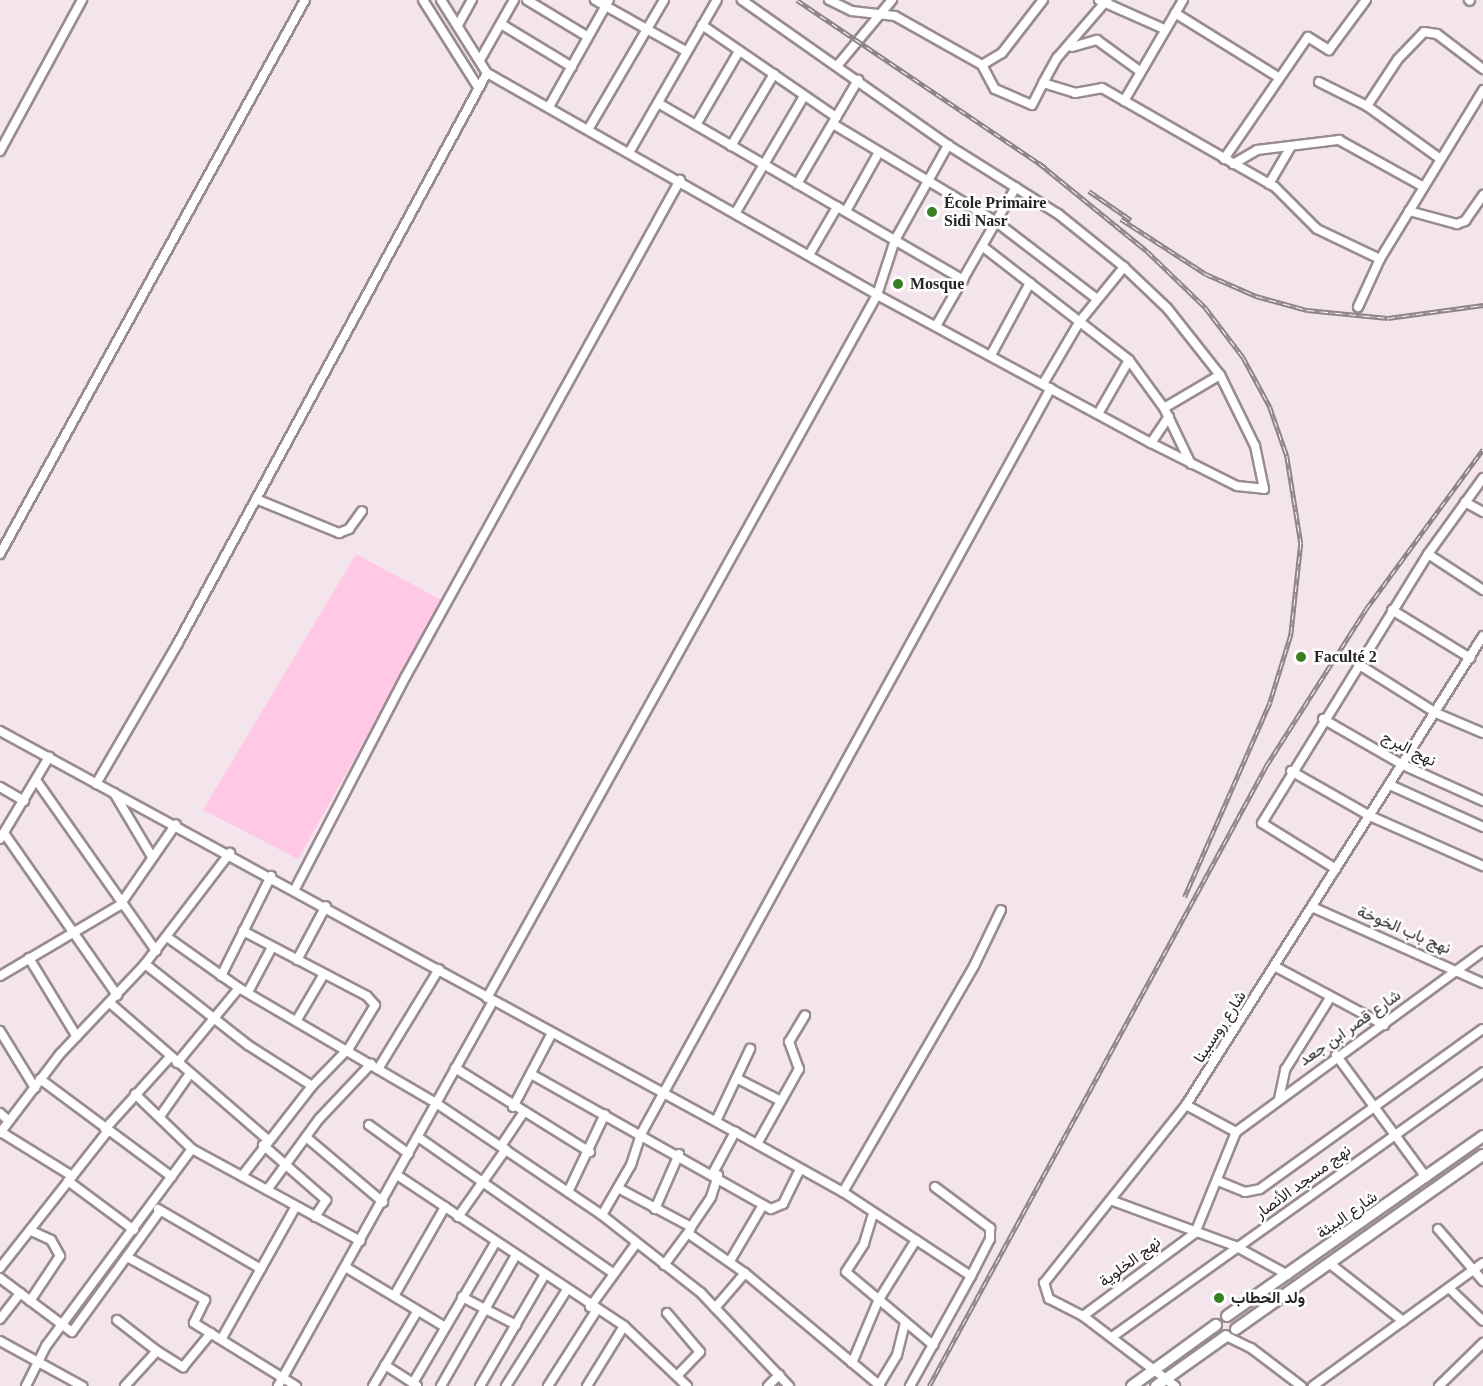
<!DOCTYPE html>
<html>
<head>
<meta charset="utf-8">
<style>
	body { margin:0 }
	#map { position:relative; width:1483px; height:1386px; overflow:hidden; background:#f4e5ec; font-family:"Times New Roman",Vazirmatn,serif }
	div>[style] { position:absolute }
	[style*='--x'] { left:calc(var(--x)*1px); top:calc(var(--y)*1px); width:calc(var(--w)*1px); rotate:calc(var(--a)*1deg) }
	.green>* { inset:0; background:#ffc8e4 }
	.roads { filter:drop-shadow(2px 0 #998b92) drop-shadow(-2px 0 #998b92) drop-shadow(0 2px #998b92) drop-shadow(0 -2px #998b92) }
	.minor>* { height:8px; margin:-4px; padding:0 4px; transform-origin:4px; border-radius:4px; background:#fff }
	.major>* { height:10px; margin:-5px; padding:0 5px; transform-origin:5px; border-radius:5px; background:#fff }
	.rail>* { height:4.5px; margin-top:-2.25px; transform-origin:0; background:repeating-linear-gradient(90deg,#fff 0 7px,#8e8489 0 14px); box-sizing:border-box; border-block:2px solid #8e8489 }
	.dots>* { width:16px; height:16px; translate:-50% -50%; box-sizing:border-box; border:3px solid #fff; border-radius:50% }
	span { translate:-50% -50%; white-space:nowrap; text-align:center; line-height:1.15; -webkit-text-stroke:5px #fff; paint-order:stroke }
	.poi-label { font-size:16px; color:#282326; font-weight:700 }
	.left { translate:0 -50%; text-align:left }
	.street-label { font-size:16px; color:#282326 }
</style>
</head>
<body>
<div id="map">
	<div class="green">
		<div style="clip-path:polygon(356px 554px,443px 601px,298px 859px,203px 810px)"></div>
	</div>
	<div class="roads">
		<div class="minor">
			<div style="--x:423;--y:0;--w:103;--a:57.7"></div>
			<div style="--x:441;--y:0;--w:86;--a:57.8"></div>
			<div style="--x:487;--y:73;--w:449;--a:29.6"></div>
			<div style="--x:877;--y:295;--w:311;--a:28.4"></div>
			<div style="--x:1151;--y:443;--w:96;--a:26.6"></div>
			<div style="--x:1237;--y:486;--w:27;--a:6"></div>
			<div style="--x:1264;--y:489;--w:44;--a:-101.8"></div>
			<div style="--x:1255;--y:446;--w:79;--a:-116.2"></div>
			<div style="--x:1220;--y:375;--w:85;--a:-128.3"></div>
			<div style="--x:1167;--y:308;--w:59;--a:-136.4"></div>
			<div style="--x:1124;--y:267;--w:85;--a:-141.2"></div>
			<div style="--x:1058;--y:214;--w:130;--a:-147.9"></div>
			<div style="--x:948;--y:145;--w:252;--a:-144.9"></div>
			<div style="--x:527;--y:0;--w:71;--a:31.2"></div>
			<div style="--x:595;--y:0;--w:104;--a:29.3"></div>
			<div style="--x:829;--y:0;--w:25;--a:26"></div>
			<div style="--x:852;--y:11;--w:43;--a:6.6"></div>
			<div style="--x:895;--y:16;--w:100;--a:29.4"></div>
			<div style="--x:982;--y:65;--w:27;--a:62"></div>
			<div style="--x:995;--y:89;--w:40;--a:23.4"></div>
			<div style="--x:1032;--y:105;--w:25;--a:-63"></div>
			<div style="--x:1043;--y:83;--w:34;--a:17"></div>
			<div style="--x:1075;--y:93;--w:27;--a:-10"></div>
			<div style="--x:1102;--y:88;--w:199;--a:29.8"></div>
			<div style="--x:1275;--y:187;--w:59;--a:45"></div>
			<div style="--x:1317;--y:229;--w:70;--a:25.5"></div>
			<div style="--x:1099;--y:0;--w:71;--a:24"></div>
			<div style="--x:1469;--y:0;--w:1;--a:45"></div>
			<div style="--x:1175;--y:13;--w:123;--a:31.8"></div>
			<div style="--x:501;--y:24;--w:83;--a:31.2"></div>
			<div style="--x:458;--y:25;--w:29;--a:-61"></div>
			<div style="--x:702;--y:25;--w:163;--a:34.5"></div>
			<div style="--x:1072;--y:47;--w:26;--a:-16"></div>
			<div style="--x:1097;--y:40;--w:54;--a:36"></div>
			<div style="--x:480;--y:60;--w:69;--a:-60.5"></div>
			<div style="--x:982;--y:65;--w:23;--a:-31"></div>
			<div style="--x:1002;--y:53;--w:67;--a:-52.3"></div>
			<div style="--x:837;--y:66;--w:86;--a:-50.2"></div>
			<div style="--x:1319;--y:82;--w:54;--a:26.6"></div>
			<div style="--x:1367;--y:106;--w:89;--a:35.8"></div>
			<div style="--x:1043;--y:83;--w:29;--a:-61"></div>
			<div style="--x:1057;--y:58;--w:77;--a:-49.2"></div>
			<div style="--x:1124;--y:101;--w:117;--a:-59.7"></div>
			<div style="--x:658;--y:103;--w:353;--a:30.1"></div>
			<div style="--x:550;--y:105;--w:120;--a:-60.7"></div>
			<div style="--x:1367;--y:106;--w:56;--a:-56.6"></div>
			<div style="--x:1398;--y:59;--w:37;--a:-46"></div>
			<div style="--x:1424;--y:32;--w:13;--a:9"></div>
			<div style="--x:1437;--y:34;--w:58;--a:37.3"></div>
			<div style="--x:833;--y:124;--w:189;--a:30.9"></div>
			<div style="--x:995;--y:221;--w:128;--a:37.4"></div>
			<div style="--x:696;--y:125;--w:86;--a:-59.8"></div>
			<div style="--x:589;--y:128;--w:148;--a:-59.6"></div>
			<div style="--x:731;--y:146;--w:84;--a:-59.2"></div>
			<div style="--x:0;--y:151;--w:172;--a:-61.5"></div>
			<div style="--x:630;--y:151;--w:174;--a:-60.1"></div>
			<div style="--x:1224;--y:159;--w:148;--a:-55.5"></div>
			<div style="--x:1308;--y:37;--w:25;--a:32"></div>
			<div style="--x:1329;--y:50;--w:62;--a:-53.5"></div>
			<div style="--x:1233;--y:164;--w:28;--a:-30"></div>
			<div style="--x:1257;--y:150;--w:83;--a:-7"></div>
			<div style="--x:1339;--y:140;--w:95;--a:29"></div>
			<div style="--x:797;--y:184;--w:121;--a:-59.6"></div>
			<div style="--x:1269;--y:184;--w:42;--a:-59.7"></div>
			<div style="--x:846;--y:211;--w:68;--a:-60.8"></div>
			<div style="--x:1409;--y:211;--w:50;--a:15.2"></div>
			<div style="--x:1457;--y:224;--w:9;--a:-21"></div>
			<div style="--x:1465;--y:221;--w:32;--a:-55"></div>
			<div style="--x:736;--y:212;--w:134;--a:-59.6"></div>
			<div style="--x:982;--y:246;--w:186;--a:37.8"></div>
			<div style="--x:1129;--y:360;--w:59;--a:53.9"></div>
			<div style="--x:1164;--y:408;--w:62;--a:64.3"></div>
			<div style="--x:809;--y:255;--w:56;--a:-59.7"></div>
			<div style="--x:1358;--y:307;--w:53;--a:-65.4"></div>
			<div style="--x:1380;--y:259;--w:198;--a:-58.6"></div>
			<div style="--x:936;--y:326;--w:160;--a:-60.1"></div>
			<div style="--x:991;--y:355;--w:82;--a:-61.6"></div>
			<div style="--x:1043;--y:384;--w:73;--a:-59.6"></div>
			<div style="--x:1080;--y:321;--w:70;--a:-50.8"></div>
			<div style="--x:1164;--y:408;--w:65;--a:-30.5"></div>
			<div style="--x:1098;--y:414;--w:62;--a:-60.1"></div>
			<div style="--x:1151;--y:443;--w:32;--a:-56"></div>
			<div style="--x:256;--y:499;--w:90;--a:22.3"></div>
			<div style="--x:339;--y:533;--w:11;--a:-22"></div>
			<div style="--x:349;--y:529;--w:22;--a:-54"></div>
			<div style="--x:1465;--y:502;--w:21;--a:29"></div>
			<div style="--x:0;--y:554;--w:632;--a:-61.17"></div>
			<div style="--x:1428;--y:554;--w:66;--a:33.2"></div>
			<div style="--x:1392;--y:610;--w:92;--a:31.6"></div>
			<div style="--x:1358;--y:664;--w:92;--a:32.1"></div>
			<div style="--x:1436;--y:713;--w:51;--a:23.1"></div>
			<div style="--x:1323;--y:719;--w:92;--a:29.9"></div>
			<div style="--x:1403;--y:765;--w:88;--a:24.2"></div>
			<div style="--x:0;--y:731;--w:837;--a:28.62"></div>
			<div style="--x:735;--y:1132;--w:124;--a:29.1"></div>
			<div style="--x:843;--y:1192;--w:153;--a:33.3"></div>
			<div style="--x:971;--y:1276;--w:126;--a:119"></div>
			<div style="--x:1291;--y:771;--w:91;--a:29.7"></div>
			<div style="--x:1370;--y:816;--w:124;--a:23.9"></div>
			<div style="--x:36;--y:780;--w:209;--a:54.9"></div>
			<div style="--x:96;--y:784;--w:163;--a:-59.8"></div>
			<div style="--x:178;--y:643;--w:648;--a:-61.54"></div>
			<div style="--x:1390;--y:785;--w:102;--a:24.3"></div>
			<div style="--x:0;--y:787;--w:28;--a:30"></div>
			<div style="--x:114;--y:793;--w:72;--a:59.2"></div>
			<div style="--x:4;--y:833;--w:198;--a:55.1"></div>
			<div style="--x:0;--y:839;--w:96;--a:-59.1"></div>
			<div style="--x:1336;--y:869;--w:87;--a:-148.1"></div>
			<div style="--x:1262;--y:823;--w:316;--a:-58.3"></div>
			<div style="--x:1428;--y:554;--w:94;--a:-54.1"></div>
			<div style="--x:295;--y:889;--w:240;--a:-62.5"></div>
			<div style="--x:406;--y:676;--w:567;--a:-61.08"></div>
			<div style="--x:1312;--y:907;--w:187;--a:24"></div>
			<div style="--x:167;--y:937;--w:88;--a:35.3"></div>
			<div style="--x:239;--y:988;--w:228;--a:30.3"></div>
			<div style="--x:436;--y:1103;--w:200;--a:34"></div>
			<div style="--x:602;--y:1215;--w:126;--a:38.2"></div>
			<div style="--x:701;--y:1293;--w:128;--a:46.6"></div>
			<div style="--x:29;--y:958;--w:92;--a:58.7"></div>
			<div style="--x:297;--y:960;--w:61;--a:-61.8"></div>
			<div style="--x:145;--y:964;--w:131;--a:38.2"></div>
			<div style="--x:248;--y:1045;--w:76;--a:32.6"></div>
			<div style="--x:1276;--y:967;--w:123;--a:28.2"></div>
			<div style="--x:0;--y:976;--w:139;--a:-30.6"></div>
			<div style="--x:120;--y:905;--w:98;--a:-55.3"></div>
			<div style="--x:221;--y:976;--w:112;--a:-63.4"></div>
			<div style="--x:248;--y:992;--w:51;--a:-61.9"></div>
			<div style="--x:487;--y:998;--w:804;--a:-60.98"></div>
			<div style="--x:877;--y:295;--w:58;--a:-71.9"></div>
			<div style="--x:895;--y:240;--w:109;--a:-60.8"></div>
			<div style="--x:110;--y:1003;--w:208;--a:40.9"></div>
			<div style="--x:298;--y:1018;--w:51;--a:-59.4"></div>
			<div style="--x:0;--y:1031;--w:67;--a:58.4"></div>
			<div style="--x:1336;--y:1055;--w:152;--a:53.6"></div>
			<div style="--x:177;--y:1063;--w:97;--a:-50.4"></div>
			<div style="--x:455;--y:1068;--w:159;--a:31.9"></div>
			<div style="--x:378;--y:1069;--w:117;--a:-58.6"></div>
			<div style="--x:531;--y:1074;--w:275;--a:29.4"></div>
			<div style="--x:771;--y:1209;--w:13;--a:-23"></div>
			<div style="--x:783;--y:1204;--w:37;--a:-64"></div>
			<div style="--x:40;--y:1079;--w:164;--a:36.6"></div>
			<div style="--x:738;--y:1079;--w:48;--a:27.1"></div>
			<div style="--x:135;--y:1094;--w:79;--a:44"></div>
			<div style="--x:192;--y:1149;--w:192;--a:28.6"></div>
			<div style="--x:1279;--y:1099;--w:30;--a:-78"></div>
			<div style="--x:1285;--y:1070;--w:85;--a:-58"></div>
			<div style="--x:1186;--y:1105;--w:57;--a:28.4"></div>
			<div style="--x:513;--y:1107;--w:84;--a:-62.2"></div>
			<div style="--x:0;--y:1113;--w:12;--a:42"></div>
			<div style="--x:161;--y:1115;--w:49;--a:-55"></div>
			<div style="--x:716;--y:1121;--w:80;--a:-64.7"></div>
			<div style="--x:369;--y:1125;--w:49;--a:35.9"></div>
			<div style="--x:105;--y:1129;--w:97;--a:-47.9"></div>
			<div style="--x:1;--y:1132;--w:84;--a:31.8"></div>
			<div style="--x:1236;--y:1132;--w:306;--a:-36.2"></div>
			<div style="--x:0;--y:1133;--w:99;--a:-52.8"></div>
			<div style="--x:60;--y:1054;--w:124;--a:-46.6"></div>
			<div style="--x:145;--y:964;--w:140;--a:-52.6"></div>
			<div style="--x:306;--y:1137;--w:101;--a:40.2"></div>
			<div style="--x:418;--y:1137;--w:238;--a:34.9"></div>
			<div style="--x:757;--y:1144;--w:86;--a:-60.8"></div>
			<div style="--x:799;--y:1069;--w:29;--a:-110"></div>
			<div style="--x:789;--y:1042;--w:31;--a:-59"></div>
			<div style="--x:263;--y:1145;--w:84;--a:41.1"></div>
			<div style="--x:326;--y:1200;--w:20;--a:123"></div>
			<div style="--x:501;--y:1146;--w:40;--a:-56"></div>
			<div style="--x:713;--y:1173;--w:47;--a:-61.8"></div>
			<div style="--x:397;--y:1175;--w:273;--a:33.6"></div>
			<div style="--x:624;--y:1326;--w:87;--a:43.6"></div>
			<div style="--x:242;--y:1176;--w:114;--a:-52.1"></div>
			<div style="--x:312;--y:1086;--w:53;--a:-45.8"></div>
			<div style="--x:349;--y:1048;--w:50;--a:-58.8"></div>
			<div style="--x:375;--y:1005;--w:12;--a:-132"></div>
			<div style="--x:367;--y:996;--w:140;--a:-152.3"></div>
			<div style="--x:68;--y:1181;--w:82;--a:36.6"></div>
			<div style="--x:1218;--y:1181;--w:29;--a:22"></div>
			<div style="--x:1245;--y:1192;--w:15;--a:-11"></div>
			<div style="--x:1260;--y:1189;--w:274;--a:-35.7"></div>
			<div style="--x:935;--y:1187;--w:69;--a:36.7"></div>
			<div style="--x:990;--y:1228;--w:11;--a:90"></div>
			<div style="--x:990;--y:1239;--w:42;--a:117.2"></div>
			<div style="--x:618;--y:1188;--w:83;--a:28.1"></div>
			<div style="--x:691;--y:1227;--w:36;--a:-56"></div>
			<div style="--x:711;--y:1197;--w:23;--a:-72"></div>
			<div style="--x:267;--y:1190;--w:88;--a:-53.8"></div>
			<div style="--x:319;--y:1119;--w:76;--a:-46.6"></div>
			<div style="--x:568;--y:1192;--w:86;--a:-64.6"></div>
			<div style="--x:843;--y:1192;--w:261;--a:-59.9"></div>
			<div style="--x:974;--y:966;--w:62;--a:-64.3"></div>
			<div style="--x:1113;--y:1201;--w:130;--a:20.2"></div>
			<div style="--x:1235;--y:1246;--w:60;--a:28.7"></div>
			<div style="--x:158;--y:1209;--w:119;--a:30.2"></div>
			<div style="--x:655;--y:1209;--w:60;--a:-66.4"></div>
			<div style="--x:873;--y:1214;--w:31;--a:107"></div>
			<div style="--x:864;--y:1244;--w:33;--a:123"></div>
			<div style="--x:846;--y:1272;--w:114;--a:40"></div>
			<div style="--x:602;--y:1215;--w:58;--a:-59.9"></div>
			<div style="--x:631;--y:1165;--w:33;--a:-72"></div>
			<div style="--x:641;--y:1134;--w:851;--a:-61.21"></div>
			<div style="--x:458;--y:1217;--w:83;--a:-54.8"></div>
			<div style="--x:1438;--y:1229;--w:69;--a:49.1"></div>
			<div style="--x:689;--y:1234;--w:68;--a:34.9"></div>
			<div style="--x:745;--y:1273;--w:176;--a:39.9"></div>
			<div style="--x:129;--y:1258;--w:87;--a:28.9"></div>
			<div style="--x:205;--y:1300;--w:25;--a:116"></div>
			<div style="--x:194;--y:1323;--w:120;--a:31.7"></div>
			<div style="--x:730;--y:1261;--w:65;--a:-59.5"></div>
			<div style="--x:1329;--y:1263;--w:94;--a:38.1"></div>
			<div style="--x:664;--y:1265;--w:44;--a:-53.4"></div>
			<div style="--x:0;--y:1268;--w:174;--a:-51.8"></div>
			<div style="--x:347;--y:1268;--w:114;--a:31"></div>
			<div style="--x:0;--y:1278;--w:90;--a:36.9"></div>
			<div style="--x:72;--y:1332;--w:150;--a:-54"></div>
			<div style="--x:1449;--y:1288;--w:47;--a:44.1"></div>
			<div style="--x:394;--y:1296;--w:103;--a:-60.2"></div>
			<div style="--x:462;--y:1297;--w:61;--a:27.4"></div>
			<div style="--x:30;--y:1301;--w:54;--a:-56.3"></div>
			<div style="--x:60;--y:1256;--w:18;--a:-119"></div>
			<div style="--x:51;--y:1240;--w:23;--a:-155"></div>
			<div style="--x:590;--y:1307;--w:78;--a:-53.9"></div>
			<div style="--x:715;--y:1308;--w:46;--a:-49.4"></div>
			<div style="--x:667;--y:1313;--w:51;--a:49.8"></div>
			<div style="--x:700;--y:1352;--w:32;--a:134"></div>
			<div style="--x:1083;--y:1316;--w:139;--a:-36.5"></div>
			<div style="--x:1195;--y:1233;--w:109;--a:-67.9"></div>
			<div style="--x:0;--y:1319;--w:33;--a:-52"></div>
			<div style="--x:117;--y:1320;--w:51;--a:37.8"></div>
			<div style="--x:1226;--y:1336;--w:28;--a:26"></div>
			<div style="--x:1251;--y:1348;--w:63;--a:37.2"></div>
			<div style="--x:1112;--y:1337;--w:456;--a:-35.5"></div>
			<div style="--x:222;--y:1338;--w:151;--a:-60.7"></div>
			<div style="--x:0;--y:1341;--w:94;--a:28.8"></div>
			<div style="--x:852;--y:1363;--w:67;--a:-67.2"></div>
			<div style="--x:878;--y:1301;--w:72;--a:-58.1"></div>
			<div style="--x:385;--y:1365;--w:38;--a:33"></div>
			<div style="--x:413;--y:1383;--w:162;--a:-59.6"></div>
			<div style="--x:879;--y:1385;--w:35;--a:-59"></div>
			<div style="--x:897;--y:1355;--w:32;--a:-76"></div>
			<div style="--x:26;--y:1386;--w:45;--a:-63.4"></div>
			<div style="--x:46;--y:1346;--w:245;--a:-53.5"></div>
			<div style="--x:125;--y:1386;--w:47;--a:-47.6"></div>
			<div style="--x:157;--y:1351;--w:31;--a:32"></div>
			<div style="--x:183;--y:1367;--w:44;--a:-50.5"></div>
			<div style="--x:278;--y:1386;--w:441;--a:-60.8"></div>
			<div style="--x:373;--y:1386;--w:86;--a:-59.3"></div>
			<div style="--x:441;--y:1386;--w:149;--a:-60.2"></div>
			<div style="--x:480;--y:1386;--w:127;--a:-59.8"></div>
			<div style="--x:506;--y:1386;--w:112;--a:-57.7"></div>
			<div style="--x:548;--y:1386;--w:89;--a:-57.4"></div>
			<div style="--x:587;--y:1386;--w:70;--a:-58.3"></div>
			<div style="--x:768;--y:1386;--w:16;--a:-45"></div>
			<div style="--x:1175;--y:1386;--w:116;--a:-142.7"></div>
			<div style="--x:1083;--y:1316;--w:38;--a:-153"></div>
			<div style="--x:1049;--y:1299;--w:17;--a:-107"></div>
			<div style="--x:1044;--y:1283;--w:228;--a:-51.4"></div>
			<div style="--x:1186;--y:1105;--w:555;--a:-57.66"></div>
			<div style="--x:1313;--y:1386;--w:210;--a:-35.9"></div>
			<div style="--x:1439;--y:1386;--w:62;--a:-44.3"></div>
		</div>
		<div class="major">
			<div style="--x:1227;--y:1316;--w:313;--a:-35.1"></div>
			<div style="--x:1236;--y:1329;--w:302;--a:-35.2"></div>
			<div style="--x:1132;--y:1386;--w:104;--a:-36"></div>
			<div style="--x:1156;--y:1386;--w:86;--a:-35.5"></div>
		</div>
	</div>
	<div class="rail">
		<div style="--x:797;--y:0;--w:300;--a:34"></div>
		<div style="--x:1039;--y:163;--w:139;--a:39.2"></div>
		<div style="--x:1147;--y:251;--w:81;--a:44"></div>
		<div style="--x:1205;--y:307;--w:63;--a:52.8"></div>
		<div style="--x:1243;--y:357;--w:57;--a:61.6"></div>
		<div style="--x:1270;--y:407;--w:52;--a:70.9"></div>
		<div style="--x:1287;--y:456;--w:88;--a:80.9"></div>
		<div style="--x:1301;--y:543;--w:93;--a:96.2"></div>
		<div style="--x:1291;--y:635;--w:71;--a:107.2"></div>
		<div style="--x:1270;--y:703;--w:212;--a:113.7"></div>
		<div style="--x:1089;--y:191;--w:51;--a:34.6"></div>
		<div style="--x:1121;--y:219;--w:101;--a:32.9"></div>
		<div style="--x:1206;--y:274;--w:55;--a:23.7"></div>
		<div style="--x:1256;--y:296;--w:53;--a:15.4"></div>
		<div style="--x:1307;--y:310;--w:81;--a:5.6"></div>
		<div style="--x:1388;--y:318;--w:96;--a:-7.8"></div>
		<div style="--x:929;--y:1386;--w:706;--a:-61.47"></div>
		<div style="--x:1266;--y:766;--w:186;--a:-57.5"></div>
		<div style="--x:1366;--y:609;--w:198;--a:-53.8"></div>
	</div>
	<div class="dots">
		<div style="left:932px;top:212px;background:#397f23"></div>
		<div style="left:898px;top:284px;background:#397f23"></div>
		<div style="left:1301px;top:657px;background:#397f23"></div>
		<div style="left:1219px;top:1298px;background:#397f23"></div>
	</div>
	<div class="poi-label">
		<span class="left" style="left:944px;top:212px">École Primaire<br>Sidi Nasr</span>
		<span class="left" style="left:910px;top:284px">Mosque</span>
		<span class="left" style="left:1314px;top:657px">Faculté 2</span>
		<span class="left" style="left:1231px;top:1298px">ولد الحطاب</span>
	</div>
	<div class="street-label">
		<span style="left:1409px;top:749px;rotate:27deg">نهج البرج</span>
		<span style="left:1404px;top:930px;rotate:23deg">نهج باب الخوخة</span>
		<span style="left:1220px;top:1027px;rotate:-57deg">شارع روسبينا</span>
		<span style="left:1350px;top:1028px;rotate:-35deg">شارع قصر ابن جعد</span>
		<span style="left:1303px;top:1182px;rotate:-36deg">نهج مسجد الأنصار</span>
		<span style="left:1347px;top:1215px;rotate:-35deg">شارع البيئة</span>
		<span style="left:1130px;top:1262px;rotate:-37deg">نهج الخلوية</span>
	</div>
</div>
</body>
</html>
